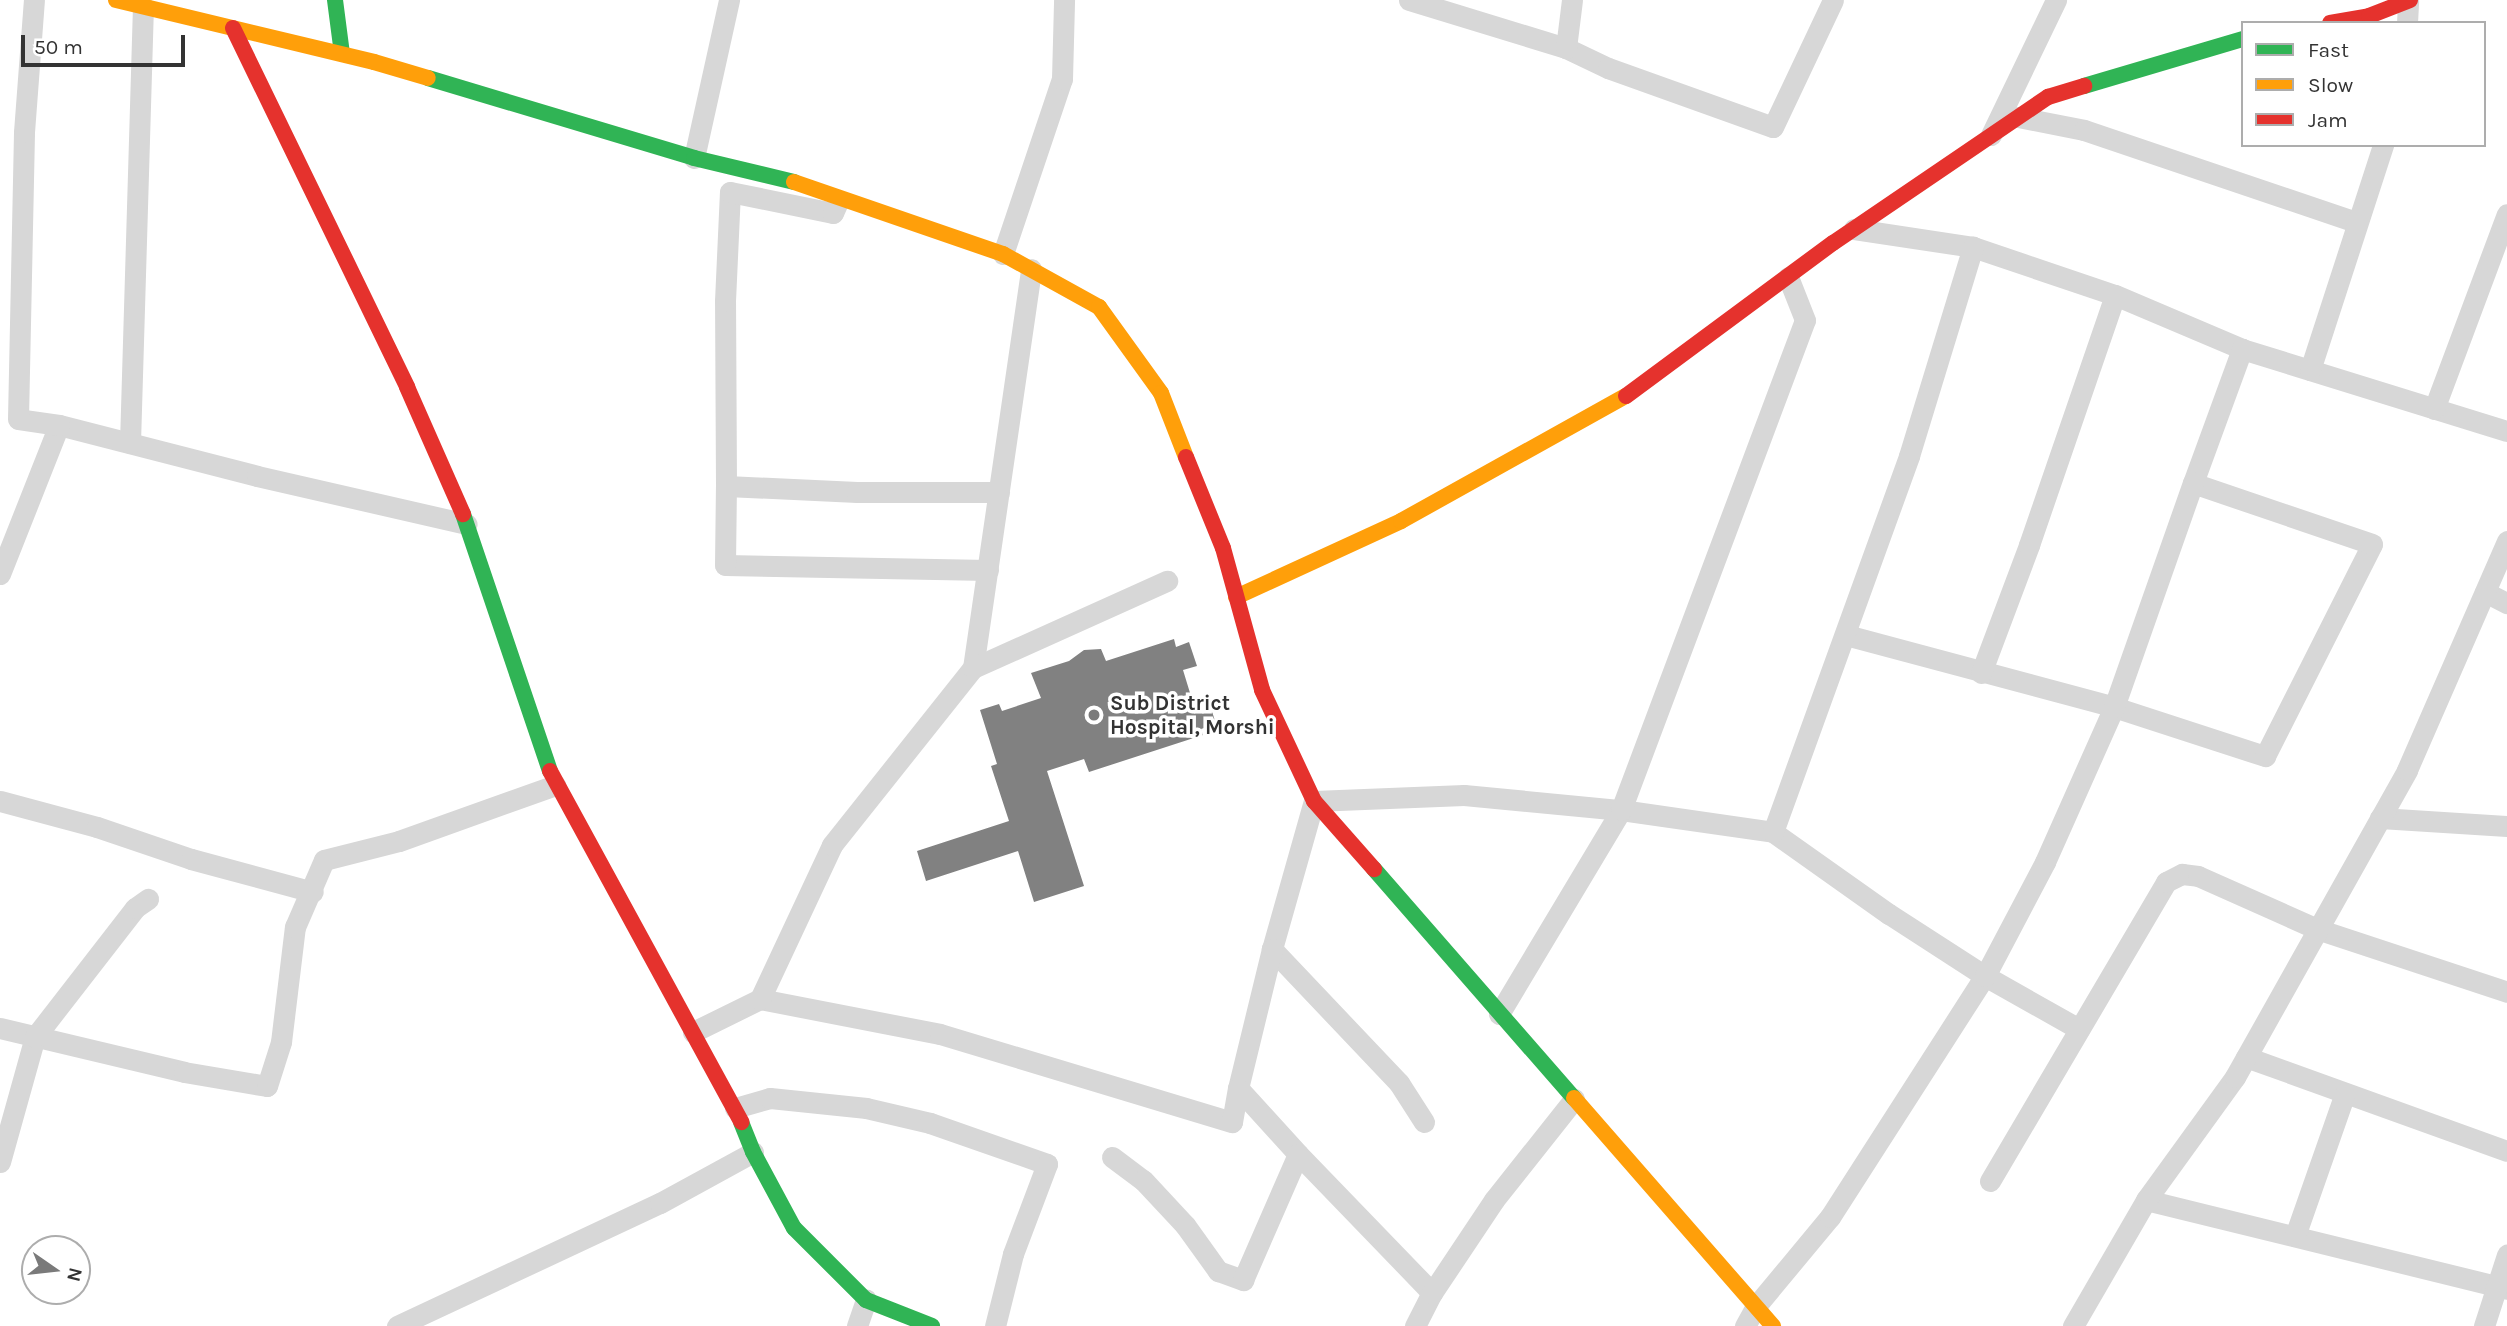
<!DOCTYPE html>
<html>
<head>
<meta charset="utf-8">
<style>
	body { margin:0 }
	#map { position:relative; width:2507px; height:1326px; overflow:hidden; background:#fff; font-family:Karla,sans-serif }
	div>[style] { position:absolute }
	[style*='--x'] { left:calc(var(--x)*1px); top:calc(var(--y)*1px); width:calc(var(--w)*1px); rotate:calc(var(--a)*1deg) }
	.building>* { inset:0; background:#818181 }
	.street>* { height:21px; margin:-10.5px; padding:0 10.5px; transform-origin:10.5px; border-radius:10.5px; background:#d7d7d7 }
	.fast>* { height:16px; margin:-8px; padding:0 8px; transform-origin:8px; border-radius:8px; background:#30b455 }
	.slow>* { height:16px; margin:-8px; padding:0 8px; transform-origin:8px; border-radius:8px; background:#ff9f0a }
	.jam>* { height:16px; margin:-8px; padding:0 8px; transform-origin:8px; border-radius:8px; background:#e5322d }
	.dots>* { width:19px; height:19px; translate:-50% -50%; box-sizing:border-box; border:4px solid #fff; border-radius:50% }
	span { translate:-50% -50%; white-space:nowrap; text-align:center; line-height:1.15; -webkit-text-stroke:7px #fff; paint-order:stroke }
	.poi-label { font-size:21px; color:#333; font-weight:700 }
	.left { translate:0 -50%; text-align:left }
	.legend { position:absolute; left:2241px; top:21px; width:245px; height:126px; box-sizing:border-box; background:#fff; border:2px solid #adadad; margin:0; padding:9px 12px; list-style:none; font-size:21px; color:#333 }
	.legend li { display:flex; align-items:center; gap:14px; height:35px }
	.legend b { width:35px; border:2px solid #adadad }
	.north { position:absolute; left:21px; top:1235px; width:70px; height:70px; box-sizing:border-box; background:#fff; border:2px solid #adadad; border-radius:50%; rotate:104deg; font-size:19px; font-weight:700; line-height:28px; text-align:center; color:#333 }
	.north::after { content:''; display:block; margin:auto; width:24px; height:32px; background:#7a7a7a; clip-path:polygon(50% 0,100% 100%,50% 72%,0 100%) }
	.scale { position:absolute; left:21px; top:35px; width:164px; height:32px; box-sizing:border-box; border:4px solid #333; border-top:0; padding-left:9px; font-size:21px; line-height:24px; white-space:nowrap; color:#333; -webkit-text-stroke:5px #fff; paint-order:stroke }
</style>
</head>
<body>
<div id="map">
	<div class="building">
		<div style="clip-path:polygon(1174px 639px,1176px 647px,1189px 642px,1197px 666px,1183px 670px,1194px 706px,1209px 702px,1216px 724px,1201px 729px,1203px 735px,1089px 772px,1084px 759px,1047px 771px,1084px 886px,1034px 902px,1018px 851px,926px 881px,917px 851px,1009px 821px,991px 766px,997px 764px,980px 710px,999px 704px,1002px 711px,1041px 698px,1031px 673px,1069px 661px,1084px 650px,1101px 649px,1106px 661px)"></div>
	</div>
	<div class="street">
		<div style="--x:1409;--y:0;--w:164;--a:17"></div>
		<div style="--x:1566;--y:48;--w:47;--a:25.5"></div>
		<div style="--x:1608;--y:68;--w:175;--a:19.7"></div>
		<div style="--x:1773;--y:127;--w:140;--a:-64.7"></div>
		<div style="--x:2407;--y:23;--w:22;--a:-87"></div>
		<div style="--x:1566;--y:48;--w:48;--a:-82.9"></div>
		<div style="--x:2018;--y:117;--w:67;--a:11.1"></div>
		<div style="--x:2084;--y:130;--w:287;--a:18.7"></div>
		<div style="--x:1991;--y:135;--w:150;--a:-64.3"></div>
		<div style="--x:694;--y:158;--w:162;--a:-77.5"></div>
		<div style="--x:1854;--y:229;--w:120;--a:8.6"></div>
		<div style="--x:1973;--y:247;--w:150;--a:18.7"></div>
		<div style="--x:2115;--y:295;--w:138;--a:23"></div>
		<div style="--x:2242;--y:349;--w:277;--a:17.2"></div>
		<div style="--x:1003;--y:254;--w:185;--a:-71.4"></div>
		<div style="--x:1062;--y:79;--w:79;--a:-88.5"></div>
		<div style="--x:2310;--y:370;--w:237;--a:-72"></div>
		<div style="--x:2434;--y:409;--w:208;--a:-69.5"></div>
		<div style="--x:59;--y:425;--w:204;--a:14.4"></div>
		<div style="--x:257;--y:476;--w:215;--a:12.9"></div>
		<div style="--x:130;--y:443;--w:437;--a:-88.3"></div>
		<div style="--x:726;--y:486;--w:185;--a:-90.3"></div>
		<div style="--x:725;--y:301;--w:109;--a:-87.4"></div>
		<div style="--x:730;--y:192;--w:105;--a:11.5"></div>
		<div style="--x:833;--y:213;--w:12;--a:-66"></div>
		<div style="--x:988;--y:570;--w:263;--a:-178.9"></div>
		<div style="--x:725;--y:565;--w:79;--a:-89.3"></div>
		<div style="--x:726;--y:486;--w:131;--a:2.6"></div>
		<div style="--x:857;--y:492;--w:142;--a:0"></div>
		<div style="--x:0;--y:574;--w:160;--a:-68.4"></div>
		<div style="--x:59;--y:425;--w:41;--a:-171.7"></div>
		<div style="--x:18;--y:419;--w:287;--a:-88.8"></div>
		<div style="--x:24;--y:132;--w:132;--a:-85.7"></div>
		<div style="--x:2485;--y:592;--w:25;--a:27"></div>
		<div style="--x:1846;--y:635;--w:278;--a:15"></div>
		<div style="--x:2114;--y:707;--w:159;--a:18"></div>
		<div style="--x:2265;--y:756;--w:237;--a:-63.2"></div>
		<div style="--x:2372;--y:544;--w:189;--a:-161.2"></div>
		<div style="--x:2193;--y:483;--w:143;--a:-69.9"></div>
		<div style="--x:973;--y:668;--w:403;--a:-81.7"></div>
		<div style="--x:1981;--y:673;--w:137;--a:-69.4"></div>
		<div style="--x:2029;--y:545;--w:264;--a:-71"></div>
		<div style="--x:0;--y:801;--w:100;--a:15"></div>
		<div style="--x:97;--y:827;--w:99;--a:18.8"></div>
		<div style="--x:191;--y:859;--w:126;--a:15.1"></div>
		<div style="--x:2380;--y:818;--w:127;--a:3.6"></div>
		<div style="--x:1773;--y:832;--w:142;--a:35.3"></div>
		<div style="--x:1889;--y:914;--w:114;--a:32.9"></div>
		<div style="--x:1985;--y:976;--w:108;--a:29.4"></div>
		<div style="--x:1272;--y:949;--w:154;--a:-74.2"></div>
		<div style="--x:1314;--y:801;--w:150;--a:-2.3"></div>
		<div style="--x:1464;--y:795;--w:158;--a:5.5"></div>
		<div style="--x:1621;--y:810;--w:154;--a:8.2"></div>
		<div style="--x:1773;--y:832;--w:400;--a:-70.1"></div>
		<div style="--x:1909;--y:456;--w:219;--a:-73"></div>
		<div style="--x:760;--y:999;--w:183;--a:11"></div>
		<div style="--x:940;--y:1034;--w:305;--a:16.8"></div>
		<div style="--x:1232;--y:1122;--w:35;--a:-80"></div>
		<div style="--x:1499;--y:1014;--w:238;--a:-59.1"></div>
		<div style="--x:1621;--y:810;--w:523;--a:-69.42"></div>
		<div style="--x:1805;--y:320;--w:46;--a:-111.6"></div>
		<div style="--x:0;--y:1028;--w:189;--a:13.4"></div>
		<div style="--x:184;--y:1072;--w:84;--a:9.6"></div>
		<div style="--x:267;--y:1086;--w:46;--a:-72.3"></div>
		<div style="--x:281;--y:1042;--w:116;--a:-83.1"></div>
		<div style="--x:295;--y:927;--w:73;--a:-66.6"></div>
		<div style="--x:324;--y:860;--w:77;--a:-14.2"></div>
		<div style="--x:399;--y:841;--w:166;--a:-19.7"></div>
		<div style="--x:693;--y:1032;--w:75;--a:-26.2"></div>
		<div style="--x:760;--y:999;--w:170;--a:-64.9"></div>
		<div style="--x:832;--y:845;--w:226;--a:-51.5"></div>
		<div style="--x:973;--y:668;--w:213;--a:-24.2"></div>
		<div style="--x:2246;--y:1057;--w:277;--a:19.8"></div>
		<div style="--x:735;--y:1108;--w:36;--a:-16"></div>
		<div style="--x:770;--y:1098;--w:97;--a:5.9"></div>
		<div style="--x:866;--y:1108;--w:66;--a:13.2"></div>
		<div style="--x:930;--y:1123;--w:124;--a:19.3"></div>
		<div style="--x:1047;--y:1164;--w:96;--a:110.7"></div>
		<div style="--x:1013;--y:1254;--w:74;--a:104"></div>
		<div style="--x:1424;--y:1122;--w:46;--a:-122.7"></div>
		<div style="--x:1399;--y:1083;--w:185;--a:-133.5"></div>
		<div style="--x:1272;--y:949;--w:143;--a:103.7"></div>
		<div style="--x:1238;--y:1088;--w:89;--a:47.7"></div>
		<div style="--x:1298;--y:1154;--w:193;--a:46"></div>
		<div style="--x:1112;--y:1157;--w:39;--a:37"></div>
		<div style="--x:1143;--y:1180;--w:62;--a:47"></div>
		<div style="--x:1185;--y:1225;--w:57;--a:54.3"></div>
		<div style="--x:1218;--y:1271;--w:27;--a:20"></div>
		<div style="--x:1243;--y:1280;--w:137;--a:-66.4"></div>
		<div style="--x:0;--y:1162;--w:130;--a:-74.4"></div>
		<div style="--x:35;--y:1037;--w:163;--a:-52.2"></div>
		<div style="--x:135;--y:908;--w:16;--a:-35"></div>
		<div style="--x:1990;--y:1181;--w:347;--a:-59.5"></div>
		<div style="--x:2166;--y:882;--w:18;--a:-27"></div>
		<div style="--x:2182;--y:874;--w:16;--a:7"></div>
		<div style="--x:2198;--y:876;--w:130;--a:24"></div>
		<div style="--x:2317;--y:929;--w:200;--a:18.3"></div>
		<div style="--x:2146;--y:1200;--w:372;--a:13.8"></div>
		<div style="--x:2295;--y:1236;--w:151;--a:-70.7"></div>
		<div style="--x:397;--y:1326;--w:290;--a:-25.1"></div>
		<div style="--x:660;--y:1203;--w:106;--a:-28.7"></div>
		<div style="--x:857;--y:1326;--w:28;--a:-71"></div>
		<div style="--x:1415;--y:1326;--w:37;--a:-63"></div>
		<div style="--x:1432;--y:1293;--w:112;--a:-56.3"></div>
		<div style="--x:1494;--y:1200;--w:129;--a:-51.6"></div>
		<div style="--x:1745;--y:1326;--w:23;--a:-61"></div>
		<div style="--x:1756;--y:1306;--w:116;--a:-50.3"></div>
		<div style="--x:1830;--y:1217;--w:287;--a:-57.3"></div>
		<div style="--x:1985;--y:976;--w:129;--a:-62.2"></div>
		<div style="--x:2045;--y:862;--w:170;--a:-66"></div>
		<div style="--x:2114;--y:707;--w:238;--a:-70.6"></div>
		<div style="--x:2073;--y:1326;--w:146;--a:-59.9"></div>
		<div style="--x:2146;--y:1200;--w:152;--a:-54.1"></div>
		<div style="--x:2235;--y:1077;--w:352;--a:-60.7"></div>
		<div style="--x:2407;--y:770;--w:250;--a:-66.4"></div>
		<div style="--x:2484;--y:1326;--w:75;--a:-72.1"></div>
	</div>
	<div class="fast">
		<div style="--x:335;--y:0;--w:54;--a:82.6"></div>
		<div style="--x:428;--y:78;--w:278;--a:16.7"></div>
		<div style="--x:694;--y:158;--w:103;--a:13.5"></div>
		<div style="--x:2084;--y:86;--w:166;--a:-16.5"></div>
		<div style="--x:463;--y:514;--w:271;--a:71.3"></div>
		<div style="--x:1374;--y:869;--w:304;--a:48.9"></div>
		<div style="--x:741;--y:1122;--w:32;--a:68"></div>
		<div style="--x:753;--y:1152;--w:86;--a:61.7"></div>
		<div style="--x:794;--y:1228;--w:102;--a:45"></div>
		<div style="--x:866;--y:1300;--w:71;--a:21.5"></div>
	</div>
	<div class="slow">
		<div style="--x:116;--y:0;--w:265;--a:13.5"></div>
		<div style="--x:374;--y:62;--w:56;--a:16.5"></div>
		<div style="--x:794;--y:182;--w:221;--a:19"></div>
		<div style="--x:1003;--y:254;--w:110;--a:28.9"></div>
		<div style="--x:1099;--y:307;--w:106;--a:54.2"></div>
		<div style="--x:1161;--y:393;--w:69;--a:68.7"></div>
		<div style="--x:1236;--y:597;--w:182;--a:-24.7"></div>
		<div style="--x:1401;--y:521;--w:257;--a:-29.1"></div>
		<div style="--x:1574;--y:1098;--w:303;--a:48.9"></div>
	</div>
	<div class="jam">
		<div style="--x:2330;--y:23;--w:40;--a:-10"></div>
		<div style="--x:2369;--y:16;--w:44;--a:-21.3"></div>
		<div style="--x:233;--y:28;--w:399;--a:64.1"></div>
		<div style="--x:407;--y:387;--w:139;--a:66.2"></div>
		<div style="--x:1626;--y:396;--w:257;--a:-36.5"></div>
		<div style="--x:1833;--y:243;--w:260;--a:-34.2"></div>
		<div style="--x:2048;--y:97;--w:38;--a:-17"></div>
		<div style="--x:1186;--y:457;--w:98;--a:67.9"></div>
		<div style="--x:1223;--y:548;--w:147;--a:74.6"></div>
		<div style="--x:1262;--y:690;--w:123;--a:64.9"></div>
		<div style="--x:1314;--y:801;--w:91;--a:48.6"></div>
		<div style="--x:550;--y:771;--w:400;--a:61.4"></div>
	</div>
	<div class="dots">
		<div style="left:1094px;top:715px;background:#7a7a7a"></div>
	</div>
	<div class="poi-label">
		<span class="left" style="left:1110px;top:715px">Sub District<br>Hospital, Morshi</span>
	</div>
	<ul class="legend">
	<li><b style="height:9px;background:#30b455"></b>Fast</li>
	<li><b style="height:9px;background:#ff9f0a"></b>Slow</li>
	<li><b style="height:9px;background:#e5322d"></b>Jam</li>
	</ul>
	<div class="north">N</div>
	<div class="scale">50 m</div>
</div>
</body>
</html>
